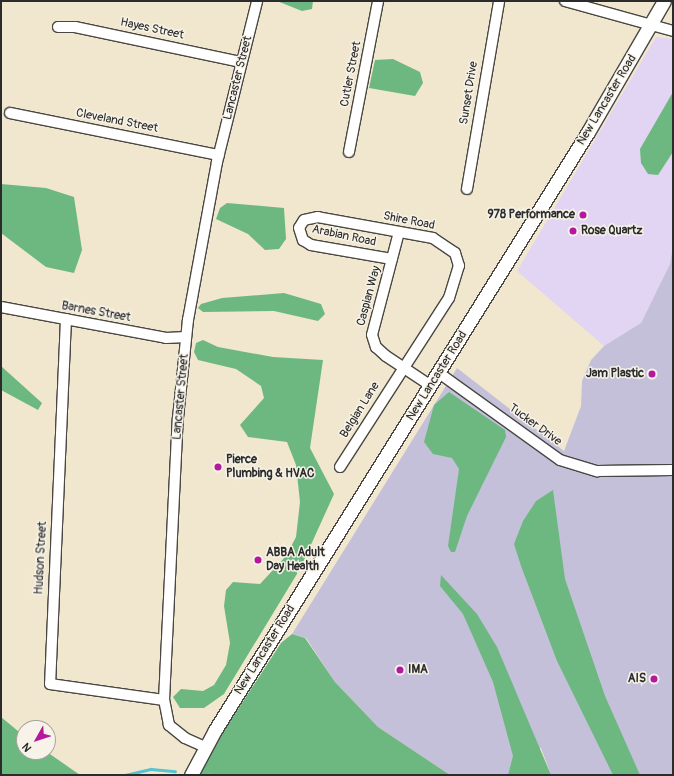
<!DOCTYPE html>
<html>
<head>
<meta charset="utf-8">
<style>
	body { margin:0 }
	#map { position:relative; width:674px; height:776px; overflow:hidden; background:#f1e7ce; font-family:Pangolin,sans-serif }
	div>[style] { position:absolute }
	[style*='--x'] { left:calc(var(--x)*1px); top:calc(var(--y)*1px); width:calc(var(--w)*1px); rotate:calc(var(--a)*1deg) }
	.built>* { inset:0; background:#e2d4f3 }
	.industrial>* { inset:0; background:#c5c0da }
	.forest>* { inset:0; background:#6db880 }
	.stream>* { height:2.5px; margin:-1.25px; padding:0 1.25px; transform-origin:1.25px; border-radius:1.25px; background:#56c3cf }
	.roads { filter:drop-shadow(1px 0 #494743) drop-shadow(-1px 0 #494743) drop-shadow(0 1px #494743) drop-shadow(0 -1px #494743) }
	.minor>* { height:10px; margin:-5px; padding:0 5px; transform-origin:5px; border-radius:5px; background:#fff }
	.major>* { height:13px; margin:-6.5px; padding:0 6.5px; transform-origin:6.5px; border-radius:6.5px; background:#fff }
	.dots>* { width:11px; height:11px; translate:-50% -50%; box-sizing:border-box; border:2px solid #f7f3e8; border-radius:50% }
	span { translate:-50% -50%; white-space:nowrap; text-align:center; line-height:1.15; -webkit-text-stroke:3px #f7f3e8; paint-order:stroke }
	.street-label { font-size:12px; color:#2b2b2b }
	.poi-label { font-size:12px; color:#2b2b2b; font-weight:700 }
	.right { translate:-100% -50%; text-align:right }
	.left { translate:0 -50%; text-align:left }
	.frame { position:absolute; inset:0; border:2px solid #2b2b2b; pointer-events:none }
	.north { position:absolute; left:16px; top:720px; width:40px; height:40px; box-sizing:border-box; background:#f7f3e8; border:1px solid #a5a39c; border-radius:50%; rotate:231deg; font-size:11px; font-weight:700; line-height:16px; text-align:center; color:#2b2b2b }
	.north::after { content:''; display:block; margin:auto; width:14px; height:18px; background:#b5179e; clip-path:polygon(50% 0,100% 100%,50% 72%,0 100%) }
</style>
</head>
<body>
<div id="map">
	<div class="built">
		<div style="clip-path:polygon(656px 37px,673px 39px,673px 245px,670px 264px,641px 323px,604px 346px,517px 271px)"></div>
	</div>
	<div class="industrial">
		<div style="clip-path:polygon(673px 245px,673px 775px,551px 775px,541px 748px,509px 775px,450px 775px,378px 727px,335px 682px,306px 638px,292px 634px,457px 368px,564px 451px,581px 406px,582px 381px,591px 360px,604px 346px,641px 323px,670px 264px)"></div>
	</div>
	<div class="forest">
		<div style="clip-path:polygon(277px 1px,313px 1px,312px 9px,302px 11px)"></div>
		<div style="clip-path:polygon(393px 59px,420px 72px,423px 83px,415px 96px,369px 88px,375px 60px)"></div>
		<div style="clip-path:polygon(673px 92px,673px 152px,658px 175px,648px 174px,641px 163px,640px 149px)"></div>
		<div style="clip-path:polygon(1px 184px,46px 188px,74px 197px,82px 250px,74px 273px,46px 267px,1px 233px)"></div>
		<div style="clip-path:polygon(227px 203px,284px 208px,286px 239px,279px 249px,265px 250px,248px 234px,216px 219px,220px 208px)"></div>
		<div style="clip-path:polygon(284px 293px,321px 304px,325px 314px,318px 321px,274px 311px,203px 312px,198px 308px,201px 304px,222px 298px)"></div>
		<div style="clip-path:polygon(203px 340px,218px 347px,273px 357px,323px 360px,310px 448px,334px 494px,300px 569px,224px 694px,204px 708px,180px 708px,173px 697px,181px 689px,203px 691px,214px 685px,226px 665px,230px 643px,224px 606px,226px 590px,233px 582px,260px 584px,286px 556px,296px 537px,300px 502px,296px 465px,287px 442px,248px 437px,240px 425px,264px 398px,261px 386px,236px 369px,198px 360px,194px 352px,196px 343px)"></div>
		<div style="clip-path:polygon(1px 366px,42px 403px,38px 410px,1px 390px)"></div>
		<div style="clip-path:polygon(449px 392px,505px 430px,506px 437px,467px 516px,455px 552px,451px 552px,448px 546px,459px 469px,452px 458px,433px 454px,424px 442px,434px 405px)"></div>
		<div style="clip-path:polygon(553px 490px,565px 579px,605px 696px,640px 775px,613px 775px,557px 661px,521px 566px,514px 544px,523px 521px,536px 501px)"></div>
		<div style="clip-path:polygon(441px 575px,477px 614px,497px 647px,551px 775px,508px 775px,513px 756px,493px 682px,463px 614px,440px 586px)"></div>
		<div style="clip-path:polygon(292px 634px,305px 638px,335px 682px,378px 727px,450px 775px,199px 775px,209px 754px,281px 643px)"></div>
		<div style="clip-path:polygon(1px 717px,24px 736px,24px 752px,47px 752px,80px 775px,1px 775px)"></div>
	</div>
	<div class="stream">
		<div style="--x:210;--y:774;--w:1;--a:90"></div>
		<div style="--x:125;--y:775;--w:27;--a:-13"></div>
		<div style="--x:151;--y:769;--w:24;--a:5"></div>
	</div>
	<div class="roads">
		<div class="minor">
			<div style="--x:565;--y:1;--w:112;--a:15.5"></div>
			<div style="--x:58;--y:27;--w:17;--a:0"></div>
			<div style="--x:75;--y:27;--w:170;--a:11.9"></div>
			<div style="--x:10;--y:113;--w:213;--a:11.4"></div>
			<div style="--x:349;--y:152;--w:154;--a:-79.1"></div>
			<div style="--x:467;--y:189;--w:191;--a:-80.3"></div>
			<div style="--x:399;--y:232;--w:106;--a:104.7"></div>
			<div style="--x:372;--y:335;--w:13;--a:72"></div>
			<div style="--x:376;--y:347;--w:13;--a:42"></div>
			<div style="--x:386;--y:356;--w:54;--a:33.7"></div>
			<div style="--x:1;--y:307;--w:168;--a:10.6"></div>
			<div style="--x:166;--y:338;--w:20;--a:-3"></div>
			<div style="--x:66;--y:319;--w:365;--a:92.5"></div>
			<div style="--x:50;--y:684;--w:115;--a:8"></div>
			<div style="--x:439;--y:373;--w:149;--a:35.7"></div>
			<div style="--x:560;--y:460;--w:39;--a:17"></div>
			<div style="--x:597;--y:471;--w:76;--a:-0.8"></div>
			<div style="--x:340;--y:467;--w:201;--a:-57.2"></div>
			<div style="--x:449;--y:298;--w:34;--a:-73"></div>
			<div style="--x:459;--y:266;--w:14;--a:-107"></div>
			<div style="--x:455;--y:253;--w:27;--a:-146"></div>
			<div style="--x:433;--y:238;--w:117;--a:-169.7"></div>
			<div style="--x:318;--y:217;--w:14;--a:168"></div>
			<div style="--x:304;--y:220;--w:9;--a:122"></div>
			<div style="--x:299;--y:228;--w:13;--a:72"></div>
			<div style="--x:303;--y:240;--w:9;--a:32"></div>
			<div style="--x:311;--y:245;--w:82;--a:9.8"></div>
			<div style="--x:205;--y:747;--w:22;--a:-156"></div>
			<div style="--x:185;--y:738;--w:21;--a:-141"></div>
			<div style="--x:169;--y:725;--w:25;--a:-101"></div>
			<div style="--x:164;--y:700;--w:282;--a:-87.2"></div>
			<div style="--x:178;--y:418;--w:99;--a:-84.2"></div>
			<div style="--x:188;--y:320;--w:161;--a:-79.6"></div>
			<div style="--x:217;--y:162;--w:166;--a:-76"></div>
		</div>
		<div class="major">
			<div style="--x:191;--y:775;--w:51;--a:-61.9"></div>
			<div style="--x:215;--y:730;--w:705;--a:-58.05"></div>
			<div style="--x:588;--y:132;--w:151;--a:-59.9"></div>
		</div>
	</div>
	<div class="dots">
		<div style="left:583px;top:215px;background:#b5179e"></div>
		<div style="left:573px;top:231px;background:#b5179e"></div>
		<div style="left:652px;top:374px;background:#b5179e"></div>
		<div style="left:218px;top:467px;background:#b5179e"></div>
		<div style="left:258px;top:560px;background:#b5179e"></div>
		<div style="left:400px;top:670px;background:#b5179e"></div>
		<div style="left:654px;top:679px;background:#b5179e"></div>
	</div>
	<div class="street-label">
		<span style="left:152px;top:29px;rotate:12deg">Hayes Street</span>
		<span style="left:351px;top:74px;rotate:-79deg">Cutler Street</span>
		<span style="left:238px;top:78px;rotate:-76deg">Lancaster Street</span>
		<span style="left:469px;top:93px;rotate:-81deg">Sunset Drive</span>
		<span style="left:607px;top:100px;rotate:-59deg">New Lancaster Road</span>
		<span style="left:117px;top:121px;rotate:11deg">Cleveland Street</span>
		<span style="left:409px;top:221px;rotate:11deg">Shire Road</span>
		<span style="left:344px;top:236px;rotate:12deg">Arabian Road</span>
		<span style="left:369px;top:296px;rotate:-75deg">Caspian Way</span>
		<span style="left:96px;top:312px;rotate:10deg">Barnes Street</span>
		<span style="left:437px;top:376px;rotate:-58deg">New Lancaster Road</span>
		<span style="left:181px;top:397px;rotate:-85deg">Lancaster Street</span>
		<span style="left:360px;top:410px;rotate:-58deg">Belgian Lane</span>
		<span style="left:535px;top:425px;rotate:36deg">Tucker Drive</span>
		<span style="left:41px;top:558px;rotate:-87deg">Hudson Street</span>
		<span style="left:265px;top:650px;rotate:-58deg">New Lancaster Road</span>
	</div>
	<div class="poi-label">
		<span class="right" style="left:575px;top:215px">978 Performance</span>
		<span class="left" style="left:581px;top:231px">Rose Quartz</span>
		<span class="right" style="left:644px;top:374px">Jam Plastic</span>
		<span class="left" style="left:226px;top:467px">Pierce<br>Plumbing &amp; HVAC</span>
		<span class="left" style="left:266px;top:560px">ABBA Adult<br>Day Health</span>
		<span class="left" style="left:408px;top:670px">IMA</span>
		<span class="right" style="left:646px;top:679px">AIS</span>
	</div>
	<div class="frame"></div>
	<div class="north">N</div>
</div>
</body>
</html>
